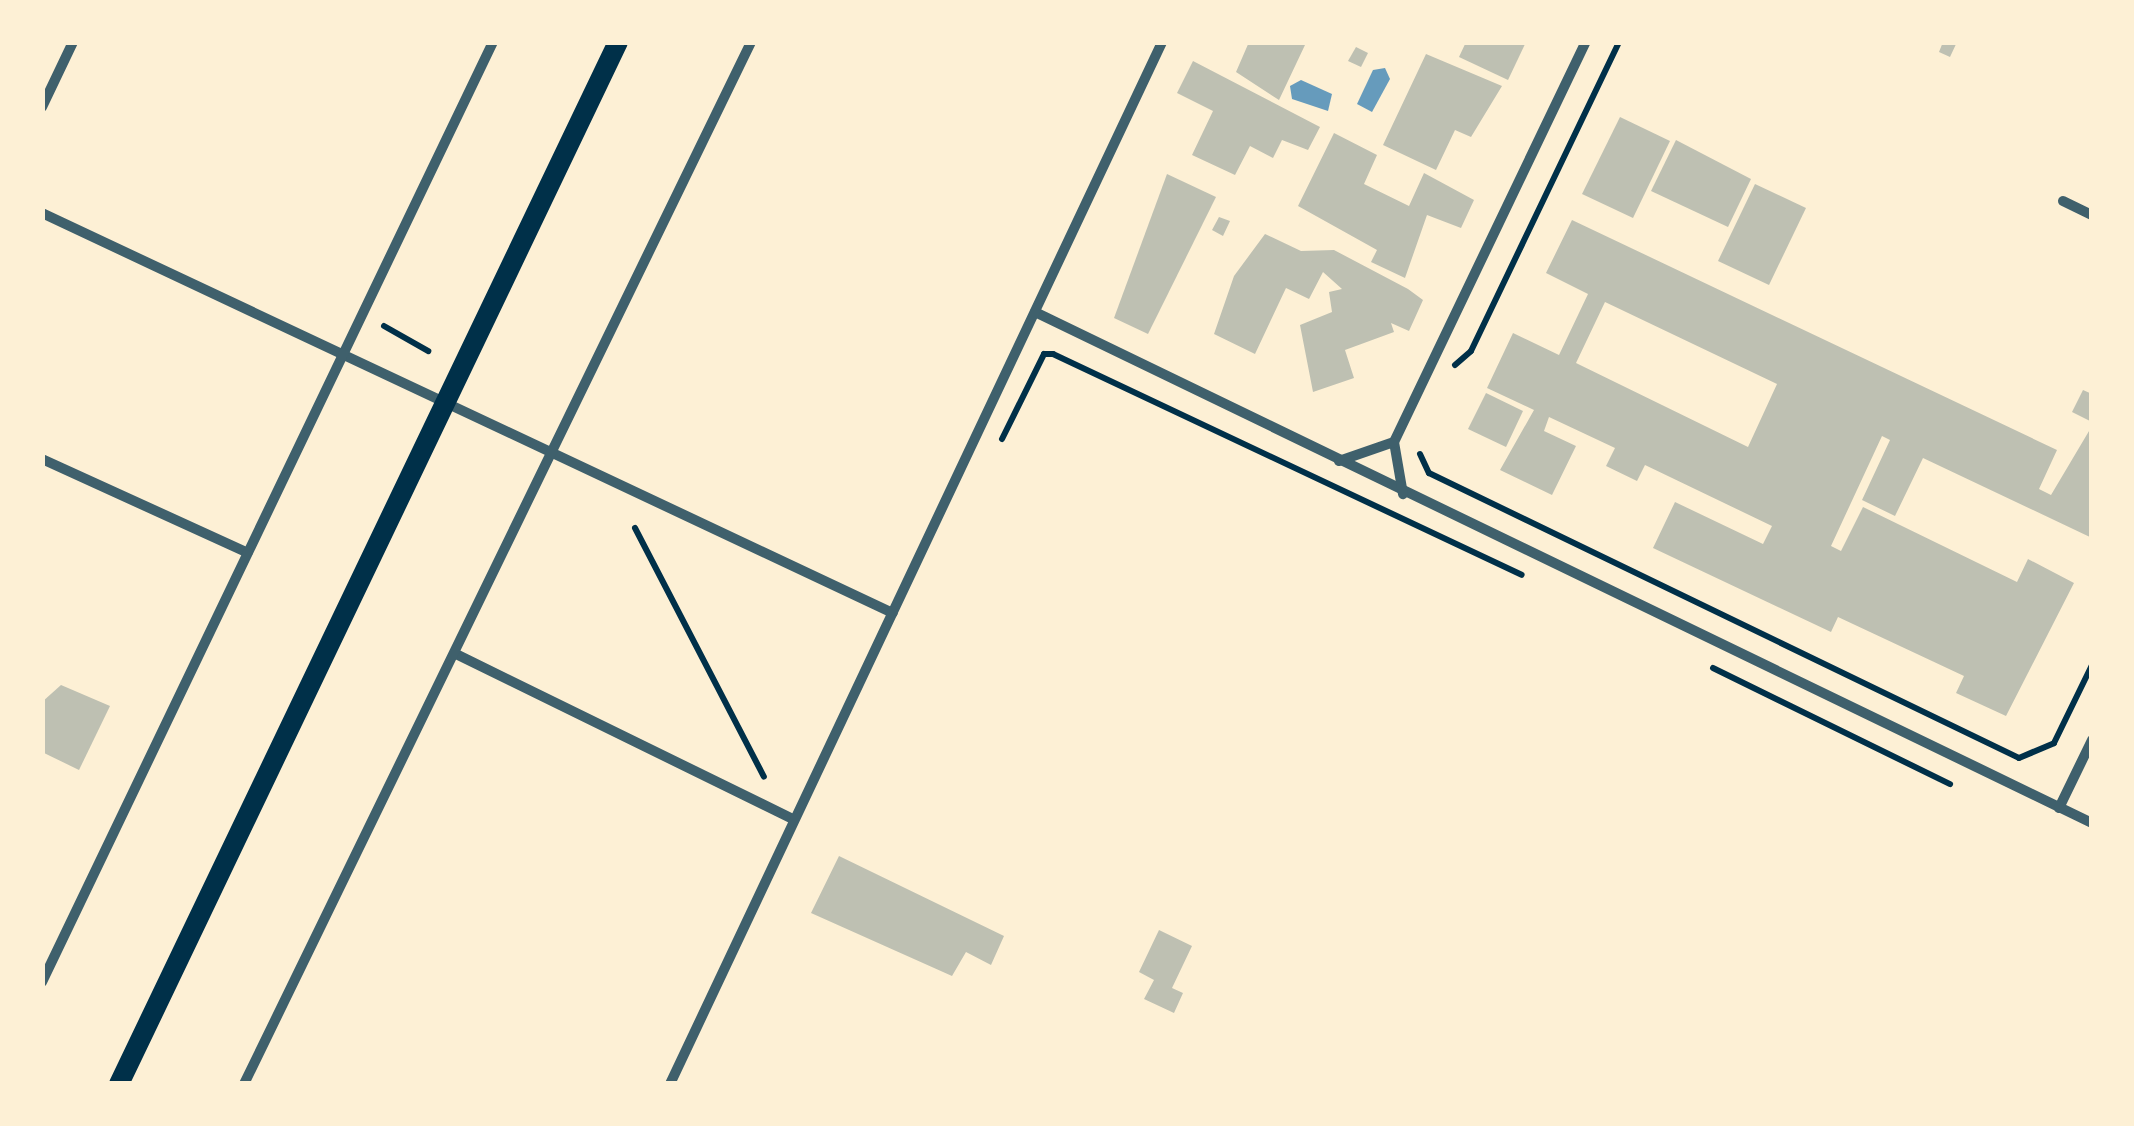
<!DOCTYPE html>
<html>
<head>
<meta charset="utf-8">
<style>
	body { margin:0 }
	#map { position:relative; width:2134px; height:1126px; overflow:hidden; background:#fdf0d5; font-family:"Exo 2",sans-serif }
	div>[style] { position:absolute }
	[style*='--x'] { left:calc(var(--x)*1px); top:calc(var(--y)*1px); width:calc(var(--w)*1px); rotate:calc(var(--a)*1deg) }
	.water>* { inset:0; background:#669bbc }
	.building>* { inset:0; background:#bec0b2 }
	.path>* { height:6px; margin:-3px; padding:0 3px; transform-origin:3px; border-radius:3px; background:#003049 }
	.minor>* { height:10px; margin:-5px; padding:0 5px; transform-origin:5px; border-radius:5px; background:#3f606c }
	.secondary>* { height:20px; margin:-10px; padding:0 10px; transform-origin:10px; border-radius:10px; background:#003049 }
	span { translate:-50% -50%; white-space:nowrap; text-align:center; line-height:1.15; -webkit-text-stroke:10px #fdf0d5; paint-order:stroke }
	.frame { position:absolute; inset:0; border:45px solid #fdf0d5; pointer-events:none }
</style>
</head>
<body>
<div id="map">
	<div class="water">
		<div style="clip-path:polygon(1385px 68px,1390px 79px,1372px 112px,1357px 104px,1373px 70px)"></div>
		<div style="clip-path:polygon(1301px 80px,1332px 94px,1328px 111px,1292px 99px,1290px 86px)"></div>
	</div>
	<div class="building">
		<div style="clip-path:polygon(1249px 42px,1320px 42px,1305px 45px,1279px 100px,1236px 72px)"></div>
		<div style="clip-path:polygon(1466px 42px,1526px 42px,1508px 80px,1459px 57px)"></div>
		<div style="clip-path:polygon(1943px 42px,1957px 42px,1950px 57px,1939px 52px)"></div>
		<div style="clip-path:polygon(1356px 47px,1368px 53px,1361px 67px,1348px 61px)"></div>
		<div style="clip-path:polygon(1426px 54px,1502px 86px,1471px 137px,1455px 130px,1436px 170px,1383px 145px)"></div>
		<div style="clip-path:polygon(1193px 61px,1320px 127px,1308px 150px,1282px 140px,1273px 158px,1250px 146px,1235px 175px,1192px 155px,1213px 111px,1177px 93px)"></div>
		<div style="clip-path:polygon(1620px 117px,1670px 141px,1633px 218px,1582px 194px)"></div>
		<div style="clip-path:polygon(1334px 133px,1377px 155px,1364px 184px,1409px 206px,1424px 173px,1474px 200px,1461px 228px,1427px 215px,1405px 278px,1371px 262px,1377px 250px,1298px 206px)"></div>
		<div style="clip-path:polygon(1676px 140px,1751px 179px,1728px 227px,1651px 191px)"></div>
		<div style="clip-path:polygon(1167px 174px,1216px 197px,1148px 334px,1114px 318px)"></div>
		<div style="clip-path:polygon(1755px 184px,1806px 208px,1769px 285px,1718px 261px)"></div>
		<div style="clip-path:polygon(1219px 217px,1230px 221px,1223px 236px,1212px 230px)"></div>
		<div style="clip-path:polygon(evenodd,1572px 220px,2057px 450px,2039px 489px,2051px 495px,2092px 426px,2092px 538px,1923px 458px,1895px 516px,1862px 500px,1890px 440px,1882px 436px,1831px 546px,1841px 551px,1863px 507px,2017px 582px,2028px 559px,2074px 583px,2006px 716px,1956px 693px,1964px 676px,1838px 617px,1831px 632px,1653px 548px,1675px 502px,1763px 544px,1772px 526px,1645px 465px,1637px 481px,1606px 466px,1615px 448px,1549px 417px,1544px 431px,1576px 446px,1552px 495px,1500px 470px,1534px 410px,1487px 388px,1513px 333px,1559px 355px,1588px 294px,1546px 273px,1572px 220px,1605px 302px,1777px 384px,1748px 447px,1576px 363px,1605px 302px)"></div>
		<div style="clip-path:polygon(1265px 234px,1301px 251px,1334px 250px,1408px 289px,1423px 300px,1409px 331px,1391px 323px,1394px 332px,1345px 350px,1354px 378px,1313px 392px,1300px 325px,1332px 312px,1329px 292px,1342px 289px,1323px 272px,1309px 299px,1286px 288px,1255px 354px,1214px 334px,1234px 276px)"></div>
		<div style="clip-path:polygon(2083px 390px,2092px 394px,2092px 422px,2072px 412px)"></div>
		<div style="clip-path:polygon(1486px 393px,1523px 411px,1506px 447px,1468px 429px)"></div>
		<div style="clip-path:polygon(61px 685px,110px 706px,79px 770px,42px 752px,42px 702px)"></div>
		<div style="clip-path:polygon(839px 856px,1004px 936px,991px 965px,966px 952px,952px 976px,811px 913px)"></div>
		<div style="clip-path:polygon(1159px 930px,1192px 946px,1172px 988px,1183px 993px,1174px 1013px,1144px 999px,1154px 980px,1139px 972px)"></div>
	</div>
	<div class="path">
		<div style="--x:384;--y:326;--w:51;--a:29.6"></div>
		<div style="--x:1455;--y:365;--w:21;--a:-41"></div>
		<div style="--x:1471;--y:351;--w:343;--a:-64.4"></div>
		<div style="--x:1002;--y:439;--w:95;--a:-63.7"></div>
		<div style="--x:1044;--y:354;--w:9;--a:0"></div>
		<div style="--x:1053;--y:354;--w:518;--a:25.23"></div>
		<div style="--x:1420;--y:454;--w:21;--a:65"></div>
		<div style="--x:1429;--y:473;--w:655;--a:25.78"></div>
		<div style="--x:2019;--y:758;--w:38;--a:-23"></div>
		<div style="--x:2054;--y:743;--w:87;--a:-64"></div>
		<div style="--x:635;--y:528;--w:280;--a:62.6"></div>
		<div style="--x:1713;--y:668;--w:264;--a:26.1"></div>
	</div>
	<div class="minor">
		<div style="--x:42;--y:107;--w:72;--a:-64.5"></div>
		<div style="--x:2063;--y:201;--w:32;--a:26"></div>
		<div style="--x:42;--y:213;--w:940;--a:25.18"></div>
		<div style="--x:1035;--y:312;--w:1174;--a:25.8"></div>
		<div style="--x:1394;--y:442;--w:53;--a:80.2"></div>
		<div style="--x:42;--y:459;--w:226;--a:24.5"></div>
		<div style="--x:1339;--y:461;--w:58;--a:-19.1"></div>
		<div style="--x:1394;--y:442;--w:444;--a:-64.4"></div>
		<div style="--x:456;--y:654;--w:375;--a:26.1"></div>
		<div style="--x:2059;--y:808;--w:76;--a:-64.1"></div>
		<div style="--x:42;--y:982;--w:1043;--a:-64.37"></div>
		<div style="--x:244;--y:1084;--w:1159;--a:-64.05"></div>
		<div style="--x:670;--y:1084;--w:1152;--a:-64.72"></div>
	</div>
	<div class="secondary">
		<div style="--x:119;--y:1084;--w:1155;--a:-64.41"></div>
	</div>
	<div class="frame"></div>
</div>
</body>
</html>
